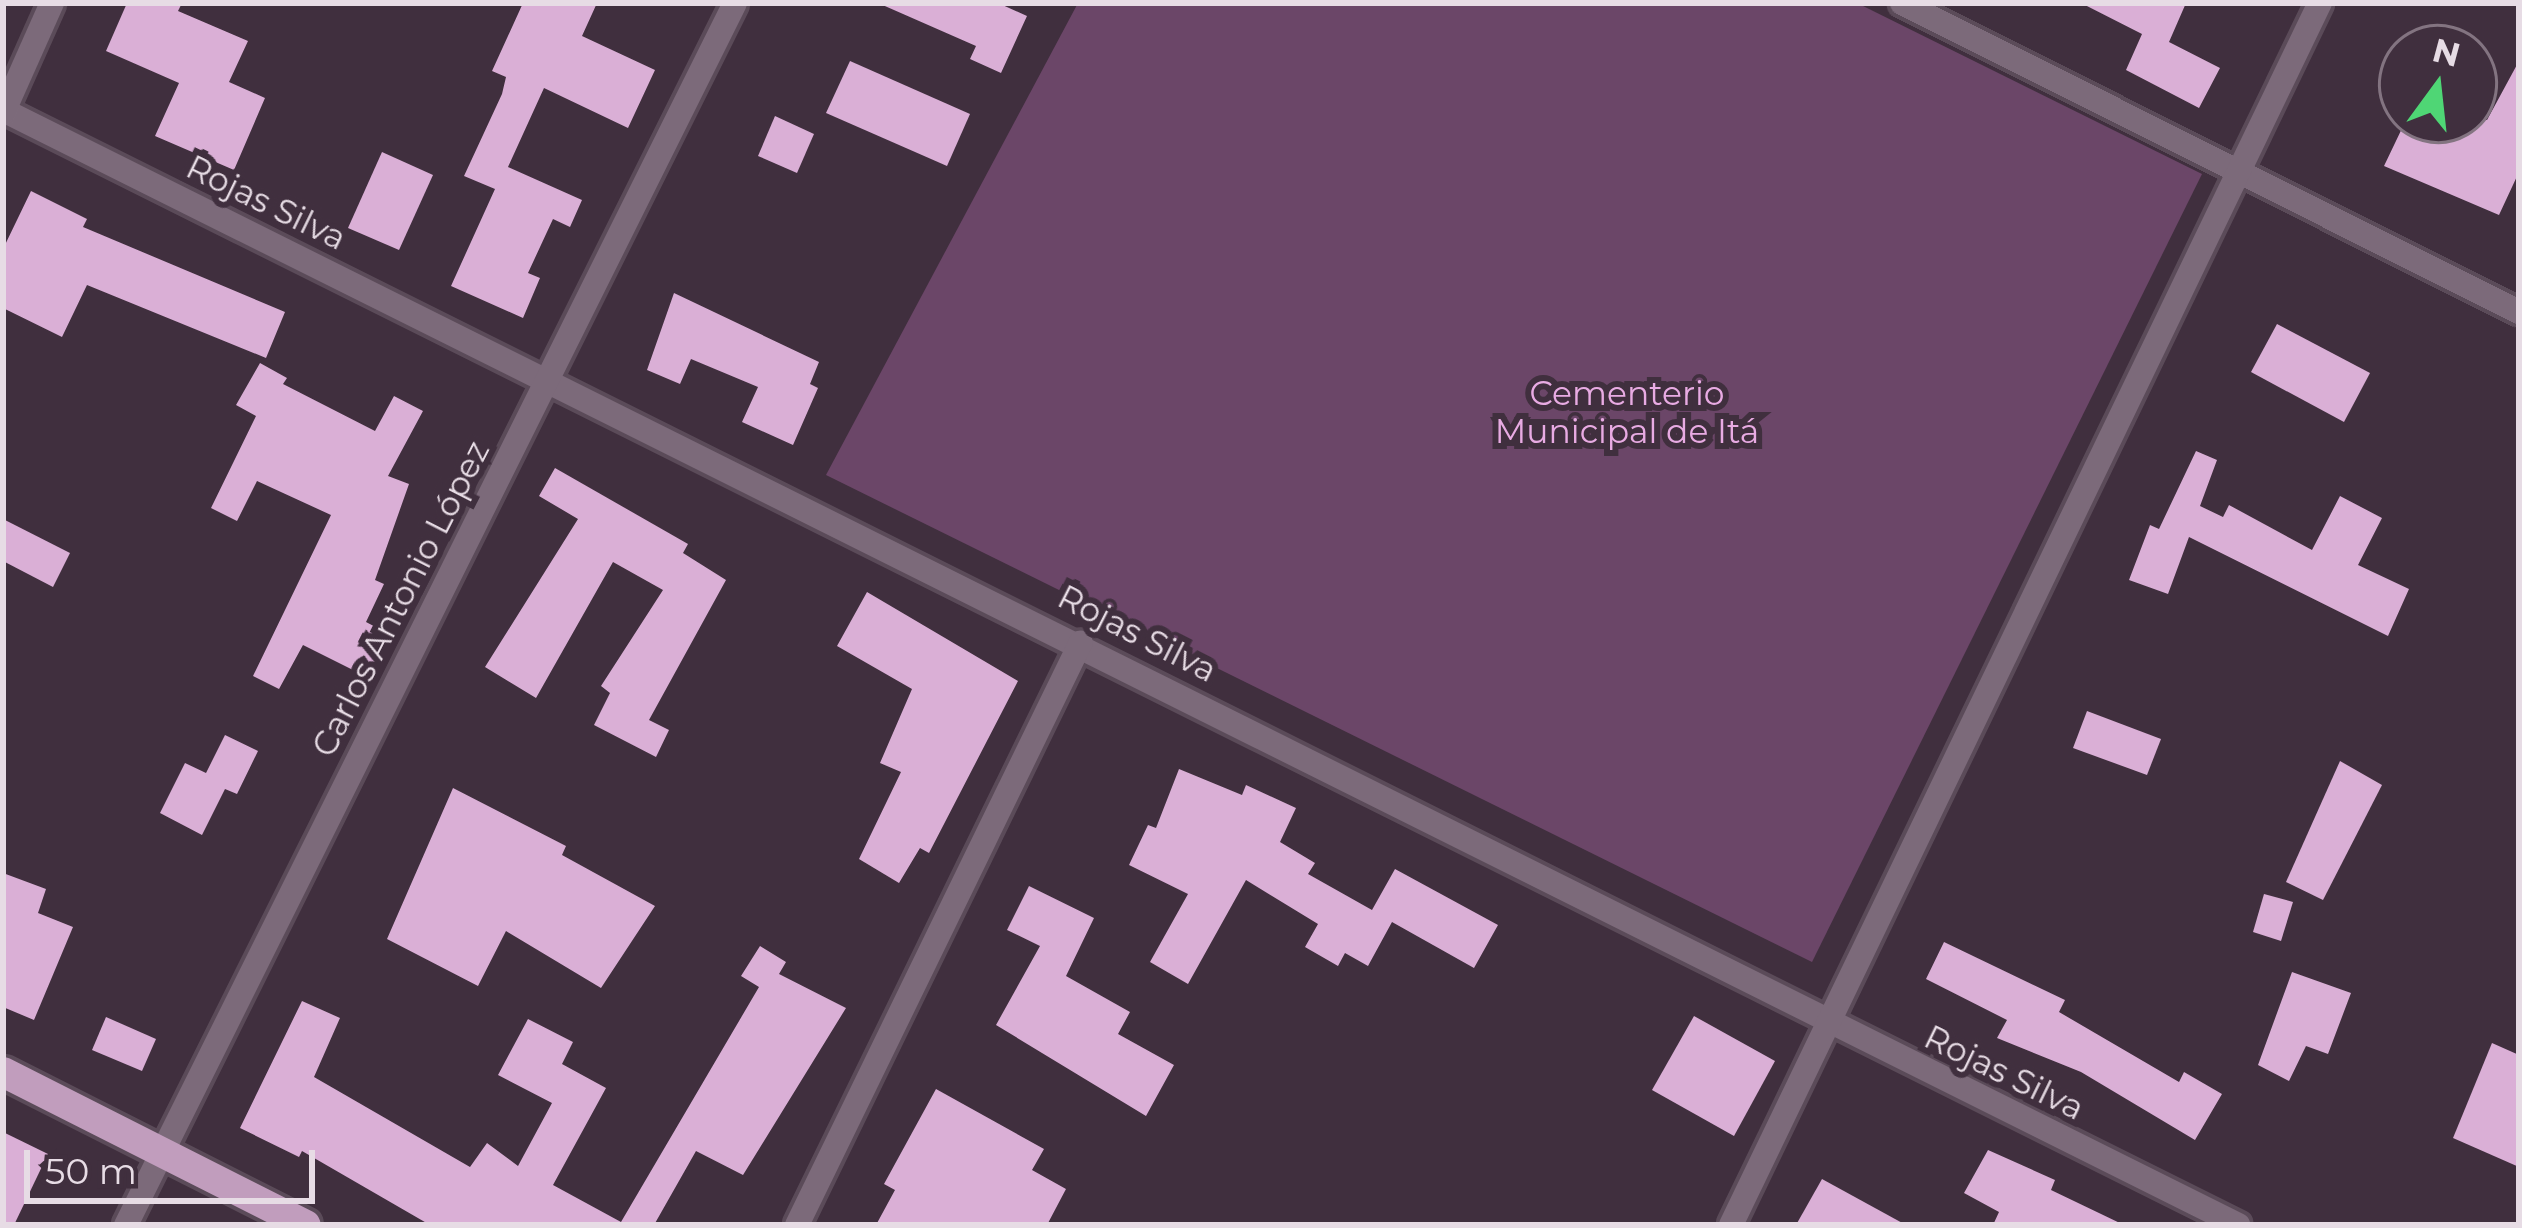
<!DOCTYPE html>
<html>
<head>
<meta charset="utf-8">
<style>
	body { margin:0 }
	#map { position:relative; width:2522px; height:1228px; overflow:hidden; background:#402f3e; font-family:Montserrat,sans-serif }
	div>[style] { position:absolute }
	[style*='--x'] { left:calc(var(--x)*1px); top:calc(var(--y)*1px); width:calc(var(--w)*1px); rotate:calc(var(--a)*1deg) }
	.green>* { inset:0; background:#6b4668 }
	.building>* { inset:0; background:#daafd6 }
	.roads { filter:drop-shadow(3px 0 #5b4b59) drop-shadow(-3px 0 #5b4b59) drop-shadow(0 3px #5b4b59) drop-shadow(0 -3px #5b4b59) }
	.minor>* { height:24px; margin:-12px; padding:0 12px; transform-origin:12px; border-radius:12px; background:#7c6a7a }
	.primary>* { height:30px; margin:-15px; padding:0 15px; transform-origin:15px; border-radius:15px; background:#c19dbd }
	span { translate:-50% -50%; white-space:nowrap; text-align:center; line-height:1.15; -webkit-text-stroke:12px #402f3e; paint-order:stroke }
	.street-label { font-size:33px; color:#e7dce5 }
	.park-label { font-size:33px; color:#e8abe3 }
	.frame { position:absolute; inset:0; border:6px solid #e7dce5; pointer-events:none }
	.north { position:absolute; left:2378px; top:24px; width:120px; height:120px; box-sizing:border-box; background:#402f3e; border:3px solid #837481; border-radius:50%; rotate:15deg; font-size:33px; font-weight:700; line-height:48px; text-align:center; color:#e7dce5 }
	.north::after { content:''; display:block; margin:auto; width:42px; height:54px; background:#4fd675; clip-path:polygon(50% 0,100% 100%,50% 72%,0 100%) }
	.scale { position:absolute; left:24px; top:1150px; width:291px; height:54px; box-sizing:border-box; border:6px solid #e7dce5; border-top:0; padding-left:15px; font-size:36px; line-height:42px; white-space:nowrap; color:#e7dce5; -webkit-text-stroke:9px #402f3e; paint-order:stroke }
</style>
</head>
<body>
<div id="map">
	<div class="green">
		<div style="clip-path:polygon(1078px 3px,1857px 3px,2202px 174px,1812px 962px,826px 475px)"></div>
	</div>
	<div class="building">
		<div style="clip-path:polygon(127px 3px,182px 3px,178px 11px,248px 41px,229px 82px,265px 98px,234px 170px,155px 136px,179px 83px,106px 51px)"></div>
		<div style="clip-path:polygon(523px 3px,597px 3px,582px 36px,655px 70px,628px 128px,544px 88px,508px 167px,582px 200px,570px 227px,553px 219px,528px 273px,540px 278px,523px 318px,451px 286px,495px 189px,464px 176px,502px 94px,506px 77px,492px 71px)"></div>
		<div style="clip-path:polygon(878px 3px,998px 3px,1027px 16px,1001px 73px,970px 59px,976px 46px)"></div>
		<div style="clip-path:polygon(2081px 3px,2186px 3px,2169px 42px,2220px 68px,2199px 108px,2126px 70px,2142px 34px)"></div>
		<div style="clip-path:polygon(850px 61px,970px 114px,947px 166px,826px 113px)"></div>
		<div style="clip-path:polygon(2519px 61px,2519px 172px,2499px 215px,2384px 166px,2406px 120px,2487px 120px)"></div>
		<div style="clip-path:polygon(775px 116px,814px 134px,797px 173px,758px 156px)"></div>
		<div style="clip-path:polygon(382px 152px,433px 175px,399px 250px,348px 228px)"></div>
		<div style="clip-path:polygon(31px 191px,87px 219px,83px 227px,285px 312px,266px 358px,87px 285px,62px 337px,3px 308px,3px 249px)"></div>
		<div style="clip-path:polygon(674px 293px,819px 362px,810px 384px,818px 388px,793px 445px,742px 422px,758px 387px,691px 359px,680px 384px,647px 370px)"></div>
		<div style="clip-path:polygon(2277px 324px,2370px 373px,2344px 422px,2251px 372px)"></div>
		<div style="clip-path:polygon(260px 363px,287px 378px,283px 384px,375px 431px,394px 396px,423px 411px,388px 476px,409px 484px,375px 580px,384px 584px,366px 622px,389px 634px,367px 677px,303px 645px,279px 689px,253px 676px,331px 515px,257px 481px,237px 521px,211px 508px,256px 416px,236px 405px)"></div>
		<div style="clip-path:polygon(2196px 451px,2217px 460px,2200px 506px,2223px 517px,2229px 505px,2312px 550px,2340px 496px,2382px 518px,2358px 565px,2409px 589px,2388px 636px,2189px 537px,2168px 594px,2129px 580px,2150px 525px,2159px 529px)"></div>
		<div style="clip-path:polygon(555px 468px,688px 544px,683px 553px,726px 580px,649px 720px,669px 730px,656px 757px,594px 725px,610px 693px,601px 686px,663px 590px,613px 562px,536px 698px,485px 667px,578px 519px,539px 496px)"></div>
		<div style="clip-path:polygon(3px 519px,70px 553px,53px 587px,3px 561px)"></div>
		<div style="clip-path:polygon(867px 592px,1018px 681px,929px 853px,920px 848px,899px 883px,859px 859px,901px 772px,880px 763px,912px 689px,837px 646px)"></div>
		<div style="clip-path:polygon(2087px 711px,2161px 739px,2147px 775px,2073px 748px)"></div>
		<div style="clip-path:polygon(225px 735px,258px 751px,237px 794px,225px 789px,202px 835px,160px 813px,185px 763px,206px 773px)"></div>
		<div style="clip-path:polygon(2340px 761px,2382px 785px,2323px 900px,2286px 882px)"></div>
		<div style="clip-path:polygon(1179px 769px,1242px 795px,1246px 785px,1296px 808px,1280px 842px,1315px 863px,1308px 874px,1372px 910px,1395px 869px,1498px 925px,1474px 968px,1392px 922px,1368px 966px,1345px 953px,1338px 966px,1305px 947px,1318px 924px,1246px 880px,1188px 984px,1150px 962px,1188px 894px,1129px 865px,1148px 825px,1156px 828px)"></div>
		<div style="clip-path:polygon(453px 788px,566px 846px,562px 855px,655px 906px,601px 988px,506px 931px,478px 986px,387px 939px)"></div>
		<div style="clip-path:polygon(3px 873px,46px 889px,38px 913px,73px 927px,34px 1020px,3px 1007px)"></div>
		<div style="clip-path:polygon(1029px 886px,1094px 918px,1066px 976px,1130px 1012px,1118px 1034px,1174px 1065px,1146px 1116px,996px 1025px,1040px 946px,1007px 930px)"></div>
		<div style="clip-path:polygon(2264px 894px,2293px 902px,2281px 941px,2253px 932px)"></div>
		<div style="clip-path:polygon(1944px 942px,2065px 1000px,2059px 1012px,2179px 1082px,2184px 1072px,2222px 1094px,2195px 1140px,2081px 1072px,1997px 1038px,2007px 1020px,1926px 979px)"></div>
		<div style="clip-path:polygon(760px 946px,786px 962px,779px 974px,846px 1008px,743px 1175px,696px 1151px,654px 1225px,430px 1225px,302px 1151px,299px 1157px,240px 1128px,302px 1001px,340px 1018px,314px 1077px,470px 1167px,487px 1143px,518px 1166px,552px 1103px,498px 1075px,528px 1019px,573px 1042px,562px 1064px,606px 1088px,553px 1185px,621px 1222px,759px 987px,741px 976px)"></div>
		<div style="clip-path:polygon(2292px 972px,2351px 993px,2328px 1054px,2306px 1046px,2289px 1081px,2258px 1065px)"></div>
		<div style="clip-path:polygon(1694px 1016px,1775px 1061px,1734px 1136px,1652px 1090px)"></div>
		<div style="clip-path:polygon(106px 1017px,156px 1039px,142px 1071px,92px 1050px)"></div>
		<div style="clip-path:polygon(2492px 1043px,2519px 1055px,2519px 1167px,2453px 1138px)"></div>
		<div style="clip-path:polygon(936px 1089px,1044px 1149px,1032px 1170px,1066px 1189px,1047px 1225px,876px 1225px,895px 1190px,884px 1184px)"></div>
		<div style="clip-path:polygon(3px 1132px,48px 1154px,14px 1225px,3px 1225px)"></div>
		<div style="clip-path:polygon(1988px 1150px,2055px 1180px,2051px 1190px,2124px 1225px,1993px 1225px,1999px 1212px,1964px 1193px)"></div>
		<div style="clip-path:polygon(1822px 1179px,1906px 1225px,1796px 1225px)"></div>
	</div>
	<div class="roads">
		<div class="minor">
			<div style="--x:1902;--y:3;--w:690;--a:26.6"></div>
			<div style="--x:3;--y:110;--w:2498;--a:26.51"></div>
			<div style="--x:3;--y:113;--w:120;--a:-66"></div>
			<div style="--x:126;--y:1225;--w:1365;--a:-63.51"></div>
			<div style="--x:797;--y:1225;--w:648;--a:-64.03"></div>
			<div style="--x:1731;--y:1225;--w:1357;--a:-64.27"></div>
		</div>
		<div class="primary">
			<div style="--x:3;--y:1072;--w:339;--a:26.8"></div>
		</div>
	</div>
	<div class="street-label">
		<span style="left:266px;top:203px;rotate:26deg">Rojas Silva</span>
		<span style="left:401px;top:599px;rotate:-63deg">Carlos Antonio López</span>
		<span style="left:1137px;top:634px;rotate:27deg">Rojas Silva</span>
		<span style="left:2004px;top:1073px;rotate:26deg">Rojas Silva</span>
	</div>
	<div class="park-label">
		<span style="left:1627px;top:413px">Cementerio<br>Municipal de Itá</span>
	</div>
	<div class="frame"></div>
	<div class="north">N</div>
	<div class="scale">50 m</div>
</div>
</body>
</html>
